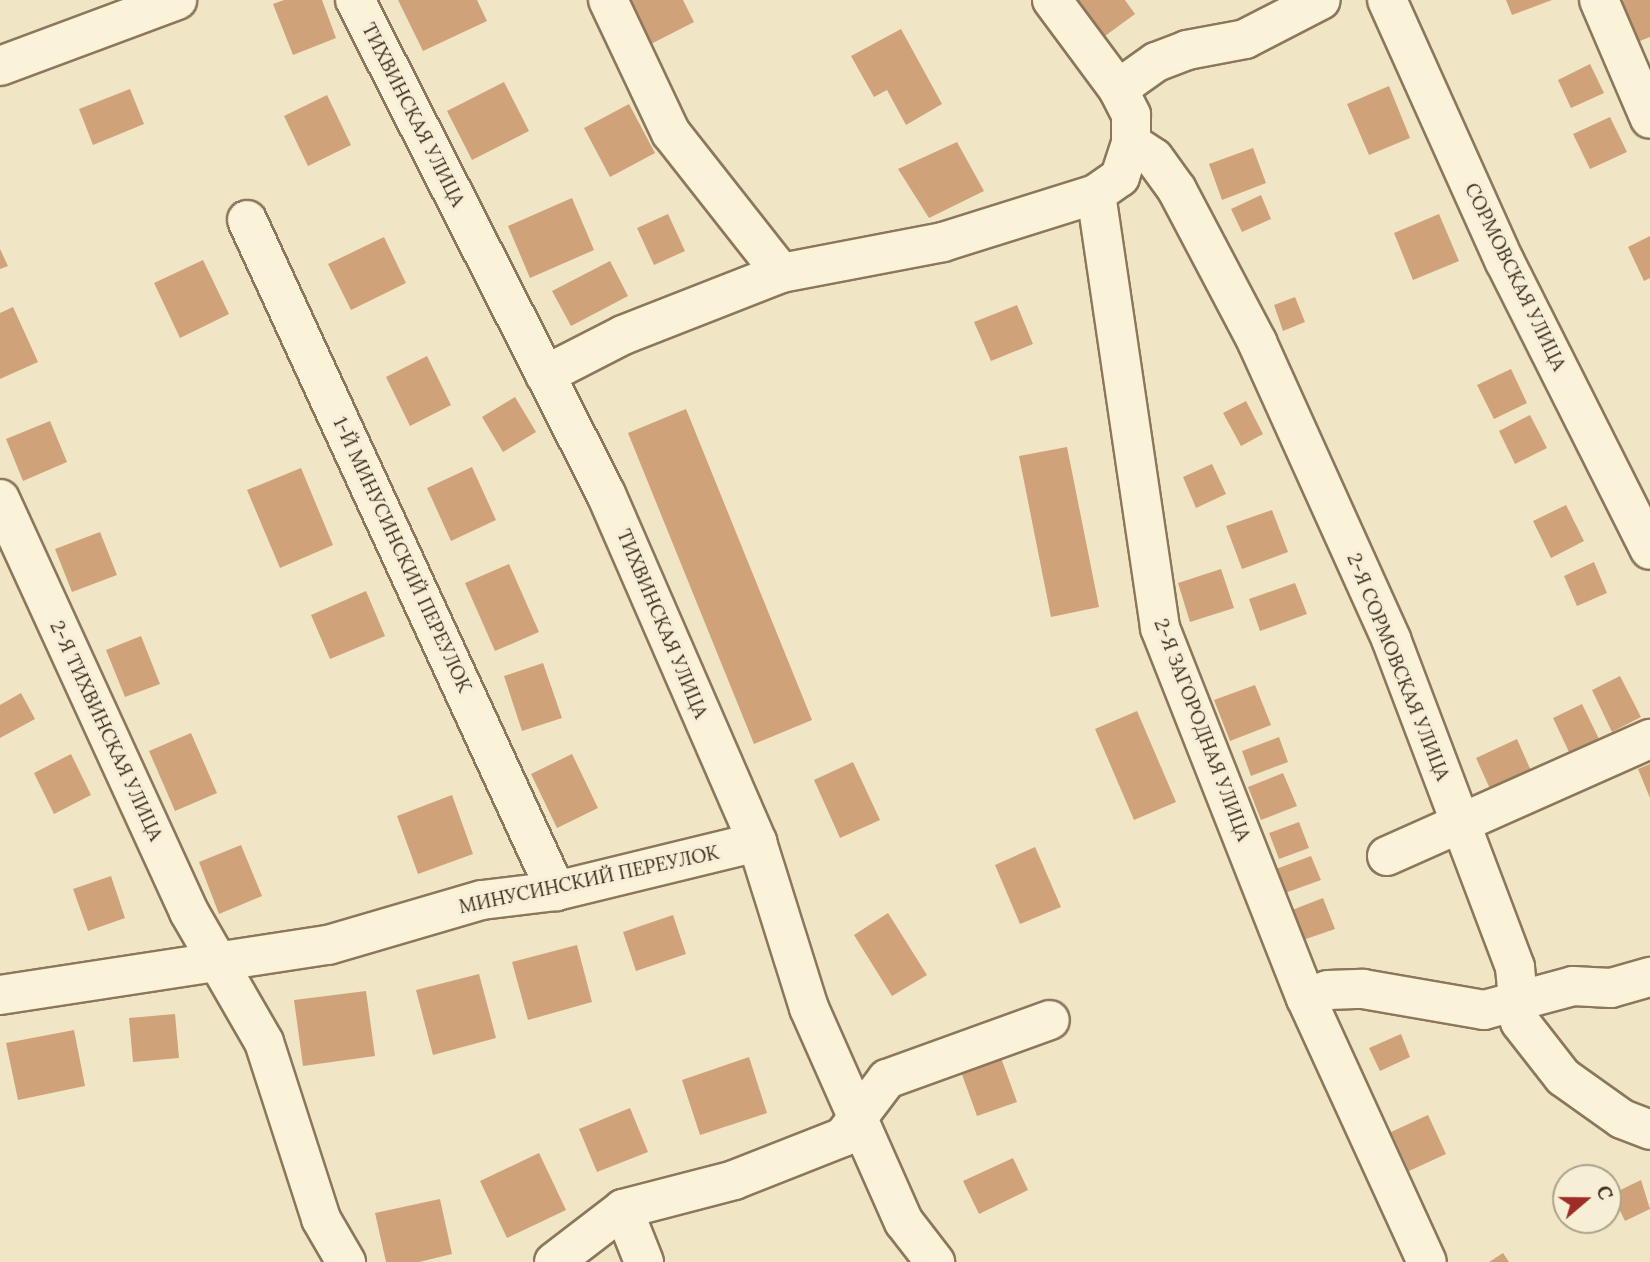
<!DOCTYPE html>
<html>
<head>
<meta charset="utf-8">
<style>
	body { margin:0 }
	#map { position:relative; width:1650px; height:1262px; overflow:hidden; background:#f0e6c5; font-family:Lora,serif }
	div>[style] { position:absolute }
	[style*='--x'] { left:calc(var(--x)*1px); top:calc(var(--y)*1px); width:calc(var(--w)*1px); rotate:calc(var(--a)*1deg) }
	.building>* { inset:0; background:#d0a279 }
	.roads { filter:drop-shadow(2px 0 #8c775a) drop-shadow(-2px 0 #8c775a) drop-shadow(0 2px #8c775a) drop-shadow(0 -2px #8c775a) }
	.minor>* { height:38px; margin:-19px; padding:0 19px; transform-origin:19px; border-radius:19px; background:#faf2d9 }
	span { translate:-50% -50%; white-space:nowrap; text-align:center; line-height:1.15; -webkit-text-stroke:6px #f7efd5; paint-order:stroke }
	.street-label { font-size:19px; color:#3c2e1e }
	.north { position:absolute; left:1552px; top:1164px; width:70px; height:70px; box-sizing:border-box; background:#f7efd5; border:2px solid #aca28c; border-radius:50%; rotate:70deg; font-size:19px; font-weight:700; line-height:28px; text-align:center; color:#3c2e1e }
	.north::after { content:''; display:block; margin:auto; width:24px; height:32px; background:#9e2c27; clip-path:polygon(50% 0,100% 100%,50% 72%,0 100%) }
</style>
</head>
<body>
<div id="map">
	<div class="building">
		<div style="clip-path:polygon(284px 0,322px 0,336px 38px,293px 55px,273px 4px)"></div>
		<div style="clip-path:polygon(398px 0,477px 0,487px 21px,423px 51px)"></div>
		<div style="clip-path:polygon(624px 0,683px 0,694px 22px,647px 46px)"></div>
		<div style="clip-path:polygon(1078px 0,1125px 0,1135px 14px,1105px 36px)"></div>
		<div style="clip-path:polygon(1506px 0,1552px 0,1512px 15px)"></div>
		<div style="clip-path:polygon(1624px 0,1650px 0,1650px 37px,1635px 43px,1618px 3px)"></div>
		<div style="clip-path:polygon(901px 29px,942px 104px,906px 125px,887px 90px,874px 97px,851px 56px)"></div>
		<div style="clip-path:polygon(1590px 64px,1604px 93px,1571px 108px,1558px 80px)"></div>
		<div style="clip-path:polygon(504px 82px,529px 131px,472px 160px,447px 111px)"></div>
		<div style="clip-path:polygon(1389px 86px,1410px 138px,1369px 155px,1347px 104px)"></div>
		<div style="clip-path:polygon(130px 89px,144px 124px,93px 145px,79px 109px)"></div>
		<div style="clip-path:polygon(327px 95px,351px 145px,308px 166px,284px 116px)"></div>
		<div style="clip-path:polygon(629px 104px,655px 153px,610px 177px,584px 128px)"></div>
		<div style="clip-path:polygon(1610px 117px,1627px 152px,1590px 169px,1573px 134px)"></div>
		<div style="clip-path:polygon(957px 142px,984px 191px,929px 218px,898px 169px)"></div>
		<div style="clip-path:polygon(1253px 148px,1266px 183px,1222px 200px,1209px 164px)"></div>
		<div style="clip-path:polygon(1261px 195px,1271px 219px,1242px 232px,1231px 209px)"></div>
		<div style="clip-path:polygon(572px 198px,594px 250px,530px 278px,508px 226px)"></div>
		<div style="clip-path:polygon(668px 214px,685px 251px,654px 265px,637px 228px)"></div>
		<div style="clip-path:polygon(1439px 214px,1459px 261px,1413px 280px,1394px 233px)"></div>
		<div style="clip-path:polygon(1650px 236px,1650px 278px,1644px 281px,1628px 247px)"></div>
		<div style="clip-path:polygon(384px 237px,406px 283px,351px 310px,328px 264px)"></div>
		<div style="clip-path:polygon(0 249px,8px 266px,0 269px)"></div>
		<div style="clip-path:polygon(203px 260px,229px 314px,180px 338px,154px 283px)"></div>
		<div style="clip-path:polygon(610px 261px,628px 296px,571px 326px,552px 291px)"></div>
		<div style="clip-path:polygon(1295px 297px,1305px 322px,1283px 331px,1274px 305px)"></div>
		<div style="clip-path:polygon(1017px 305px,1033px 344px,991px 361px,974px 322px)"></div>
		<div style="clip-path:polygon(13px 307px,38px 362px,0 379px,0 313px)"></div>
		<div style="clip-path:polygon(427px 356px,451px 405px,410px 426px,386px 377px)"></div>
		<div style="clip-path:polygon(1511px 369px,1527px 403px,1494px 419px,1477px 385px)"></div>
		<div style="clip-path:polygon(515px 397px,536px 432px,503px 452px,482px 417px)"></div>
		<div style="clip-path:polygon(1246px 401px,1263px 434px,1241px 446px,1223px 413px)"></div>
		<div style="clip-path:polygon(686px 409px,812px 720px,754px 744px,628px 433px)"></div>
		<div style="clip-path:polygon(1530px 415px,1547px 448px,1515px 464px,1499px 431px)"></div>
		<div style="clip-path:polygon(50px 421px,67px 462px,23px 481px,6px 439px)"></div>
		<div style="clip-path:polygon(1067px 447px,1099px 607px,1051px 617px,1019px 456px)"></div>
		<div style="clip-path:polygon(1212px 464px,1226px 494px,1196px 508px,1183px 477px)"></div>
		<div style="clip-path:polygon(472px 467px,496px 520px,451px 541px,427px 488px)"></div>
		<div style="clip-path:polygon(301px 468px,333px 545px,280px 568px,247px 490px)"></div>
		<div style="clip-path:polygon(1566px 505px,1584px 541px,1551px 558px,1533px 521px)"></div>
		<div style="clip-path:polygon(1272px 510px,1288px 552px,1242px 569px,1226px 526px)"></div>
		<div style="clip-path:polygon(100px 532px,117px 575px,72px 592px,55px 549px)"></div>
		<div style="clip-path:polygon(1594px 562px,1607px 593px,1577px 606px,1564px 576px)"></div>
		<div style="clip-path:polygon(509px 564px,539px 632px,495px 651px,465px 583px)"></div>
		<div style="clip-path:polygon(1221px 569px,1234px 608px,1190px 622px,1178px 583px)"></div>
		<div style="clip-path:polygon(1295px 583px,1307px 614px,1260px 631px,1249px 599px)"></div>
		<div style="clip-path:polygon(366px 591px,385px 636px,330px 659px,311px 615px)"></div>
		<div style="clip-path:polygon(141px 636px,160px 684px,125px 697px,106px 650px)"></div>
		<div style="clip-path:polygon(543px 663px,562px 718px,522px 731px,504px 676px)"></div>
		<div style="clip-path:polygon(1620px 676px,1641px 717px,1612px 732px,1592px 690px)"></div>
		<div style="clip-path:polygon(1255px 685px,1271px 725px,1230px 741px,1214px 700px)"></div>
		<div style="clip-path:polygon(21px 693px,35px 719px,0 738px,0 705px)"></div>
		<div style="clip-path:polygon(1582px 704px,1599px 739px,1569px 752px,1553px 718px)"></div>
		<div style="clip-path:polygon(1137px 711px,1176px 802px,1134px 820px,1095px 729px)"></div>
		<div style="clip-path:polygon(191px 733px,217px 793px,175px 811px,149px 751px)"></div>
		<div style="clip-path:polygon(1279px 737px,1288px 762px,1251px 776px,1242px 751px)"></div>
		<div style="clip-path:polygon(1517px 739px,1532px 773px,1491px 791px,1476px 758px)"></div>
		<div style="clip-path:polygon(71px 754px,91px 795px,54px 814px,34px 773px)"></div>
		<div style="clip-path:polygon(572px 754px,598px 808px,557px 828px,531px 774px)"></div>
		<div style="clip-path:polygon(853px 762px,880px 820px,840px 838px,814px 780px)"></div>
		<div style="clip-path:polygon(1650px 764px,1650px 798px,1638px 769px)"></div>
		<div style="clip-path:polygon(1283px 773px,1297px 806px,1261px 820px,1248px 787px)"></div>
		<div style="clip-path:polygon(452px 795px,473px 854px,418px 874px,397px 816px)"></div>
		<div style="clip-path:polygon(1299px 822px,1309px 848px,1279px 859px,1269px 833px)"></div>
		<div style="clip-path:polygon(241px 845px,262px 896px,219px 914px,199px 862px)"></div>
		<div style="clip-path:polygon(1035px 847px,1061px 907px,1020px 924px,995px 865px)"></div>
		<div style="clip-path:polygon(1311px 856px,1321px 880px,1285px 893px,1276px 869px)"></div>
		<div style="clip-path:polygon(111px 876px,125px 918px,88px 931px,73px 889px)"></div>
		<div style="clip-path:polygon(1323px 898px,1335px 929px,1303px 940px,1292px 910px)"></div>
		<div style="clip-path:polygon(888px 913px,927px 975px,892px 996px,854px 935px)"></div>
		<div style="clip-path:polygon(673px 915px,686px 954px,636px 971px,623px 932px)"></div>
		<div style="clip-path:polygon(577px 945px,592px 1002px,528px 1020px,512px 962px)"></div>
		<div style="clip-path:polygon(479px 974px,496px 1038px,433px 1055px,416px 990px)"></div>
		<div style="clip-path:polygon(366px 991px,375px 1056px,303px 1066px,294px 1000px)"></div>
		<div style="clip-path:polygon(175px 1014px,179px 1058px,133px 1062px,129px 1018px)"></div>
		<div style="clip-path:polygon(74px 1030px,85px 1086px,18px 1100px,6px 1043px)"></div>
		<div style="clip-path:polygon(1401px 1034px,1410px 1057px,1380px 1071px,1369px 1048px)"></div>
		<div style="clip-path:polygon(1000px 1055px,1017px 1102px,977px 1116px,960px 1069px)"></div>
		<div style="clip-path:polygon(749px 1057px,767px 1113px,700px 1135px,682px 1080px)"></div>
		<div style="clip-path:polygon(630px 1108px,648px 1152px,597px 1172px,579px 1129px)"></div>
		<div style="clip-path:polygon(1428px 1115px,1446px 1154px,1409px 1171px,1391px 1132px)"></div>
		<div style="clip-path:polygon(539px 1153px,566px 1210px,507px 1238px,480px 1181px)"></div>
		<div style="clip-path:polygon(1013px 1158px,1028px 1190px,979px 1214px,963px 1181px)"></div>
		<div style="clip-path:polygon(1641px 1180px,1650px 1209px,1625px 1221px,1612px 1194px)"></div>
		<div style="clip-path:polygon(440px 1199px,452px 1254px,419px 1262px,386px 1262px,375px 1213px)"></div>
		<div style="clip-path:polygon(1503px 1253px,1509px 1262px,1489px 1262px)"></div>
	</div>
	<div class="roads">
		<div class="minor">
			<div style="--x:355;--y:0;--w:554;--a:63.07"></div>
			<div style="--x:606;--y:494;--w:379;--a:66.5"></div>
			<div style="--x:757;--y:842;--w:174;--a:72.6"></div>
			<div style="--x:809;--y:1008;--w:234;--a:66.1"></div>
			<div style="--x:904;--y:1222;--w:51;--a:52.2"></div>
			<div style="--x:608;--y:0;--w:147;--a:64.7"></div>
			<div style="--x:671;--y:133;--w:178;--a:51.8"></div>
			<div style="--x:1052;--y:0;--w:111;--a:53.4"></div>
			<div style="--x:1118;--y:89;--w:29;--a:63"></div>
			<div style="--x:1131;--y:115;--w:28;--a:90"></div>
			<div style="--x:1131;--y:143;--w:36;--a:108"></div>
			<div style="--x:1120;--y:177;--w:29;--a:145"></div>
			<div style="--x:1096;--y:194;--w:439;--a:81.6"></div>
			<div style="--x:1160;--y:628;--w:398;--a:68.5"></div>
			<div style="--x:1306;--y:998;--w:290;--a:65.4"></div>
			<div style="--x:1387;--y:0;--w:287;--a:65.8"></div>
			<div style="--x:1505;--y:262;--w:322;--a:63.3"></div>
			<div style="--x:1599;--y:0;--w:129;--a:66.8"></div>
			<div style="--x:0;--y:66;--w:189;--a:-20.4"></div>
			<div style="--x:1118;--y:89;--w:47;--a:-35.4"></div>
			<div style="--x:1156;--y:62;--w:33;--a:-21"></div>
			<div style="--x:1187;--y:50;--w:59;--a:-10.7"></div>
			<div style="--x:1245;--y:39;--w:85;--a:-27.2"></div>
			<div style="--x:1131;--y:143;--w:27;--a:33"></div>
			<div style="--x:1154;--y:158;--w:39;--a:54"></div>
			<div style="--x:1177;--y:190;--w:172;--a:62.2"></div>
			<div style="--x:1257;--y:342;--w:326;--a:65.7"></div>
			<div style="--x:1391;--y:639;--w:351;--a:69.3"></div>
			<div style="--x:1515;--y:967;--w:55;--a:84.8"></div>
			<div style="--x:1520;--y:1022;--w:70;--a:52"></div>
			<div style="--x:1563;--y:1077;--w:72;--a:35.4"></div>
			<div style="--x:1622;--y:1119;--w:30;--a:21"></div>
			<div style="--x:247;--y:220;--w:739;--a:65.27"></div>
			<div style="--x:545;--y:375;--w:88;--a:-27.1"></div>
			<div style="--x:623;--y:335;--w:170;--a:-21.4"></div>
			<div style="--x:781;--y:273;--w:165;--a:-10.8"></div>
			<div style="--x:943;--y:242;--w:160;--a:-17.4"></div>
			<div style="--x:0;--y:499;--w:454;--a:65.4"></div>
			<div style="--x:189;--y:912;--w:150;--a:60"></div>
			<div style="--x:264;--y:1042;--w:186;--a:72.1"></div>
			<div style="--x:321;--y:1219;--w:50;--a:59.8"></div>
			<div style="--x:1387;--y:856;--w:288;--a:-24"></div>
			<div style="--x:0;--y:995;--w:332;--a:-8.7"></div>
			<div style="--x:328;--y:945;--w:160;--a:-16.3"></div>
			<div style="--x:482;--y:900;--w:75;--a:-6.9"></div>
			<div style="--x:556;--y:891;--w:207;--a:-13.7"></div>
			<div style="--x:1306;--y:998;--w:23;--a:-20"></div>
			<div style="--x:1328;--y:990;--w:35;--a:-2"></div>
			<div style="--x:1363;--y:989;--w:123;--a:9.8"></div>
			<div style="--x:1484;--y:1010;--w:92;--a:-15.1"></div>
			<div style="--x:1573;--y:986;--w:38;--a:3"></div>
			<div style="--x:1611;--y:988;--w:41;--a:-15.8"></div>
			<div style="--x:623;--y:1209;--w:57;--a:68.4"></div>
			<div style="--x:554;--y:1262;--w:87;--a:-37.5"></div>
			<div style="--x:623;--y:1209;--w:115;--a:-14.6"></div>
			<div style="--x:734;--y:1180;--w:117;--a:-21.5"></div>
			<div style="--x:843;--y:1137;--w:73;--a:-52.8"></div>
			<div style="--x:887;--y:1079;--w:173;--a:-19.9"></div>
		</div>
	</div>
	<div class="street-label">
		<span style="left:413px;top:115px;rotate:63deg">ТИХВИНСКАЯ УЛИЦА</span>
		<span style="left:1515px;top:277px;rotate:64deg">СОРМОВСКАЯ УЛИЦА</span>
		<span style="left:402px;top:555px;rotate:65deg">1-Й МИНУСИНСКИЙ ПЕРЕУЛОК</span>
		<span style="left:662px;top:624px;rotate:67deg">ТИХВИНСКАЯ УЛИЦА</span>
		<span style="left:1398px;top:667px;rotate:68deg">2-Я СОРМОВСКАЯ УЛИЦА</span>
		<span style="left:1202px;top:730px;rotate:69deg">2-Я ЗАГОРОДНАЯ УЛИЦА</span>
		<span style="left:106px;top:731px;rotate:65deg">2-Я ТИХВИНСКАЯ УЛИЦА</span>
		<span style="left:589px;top:880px;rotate:-12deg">МИНУСИНСКИЙ ПЕРЕУЛОК</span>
	</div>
	<div class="north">С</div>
</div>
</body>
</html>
